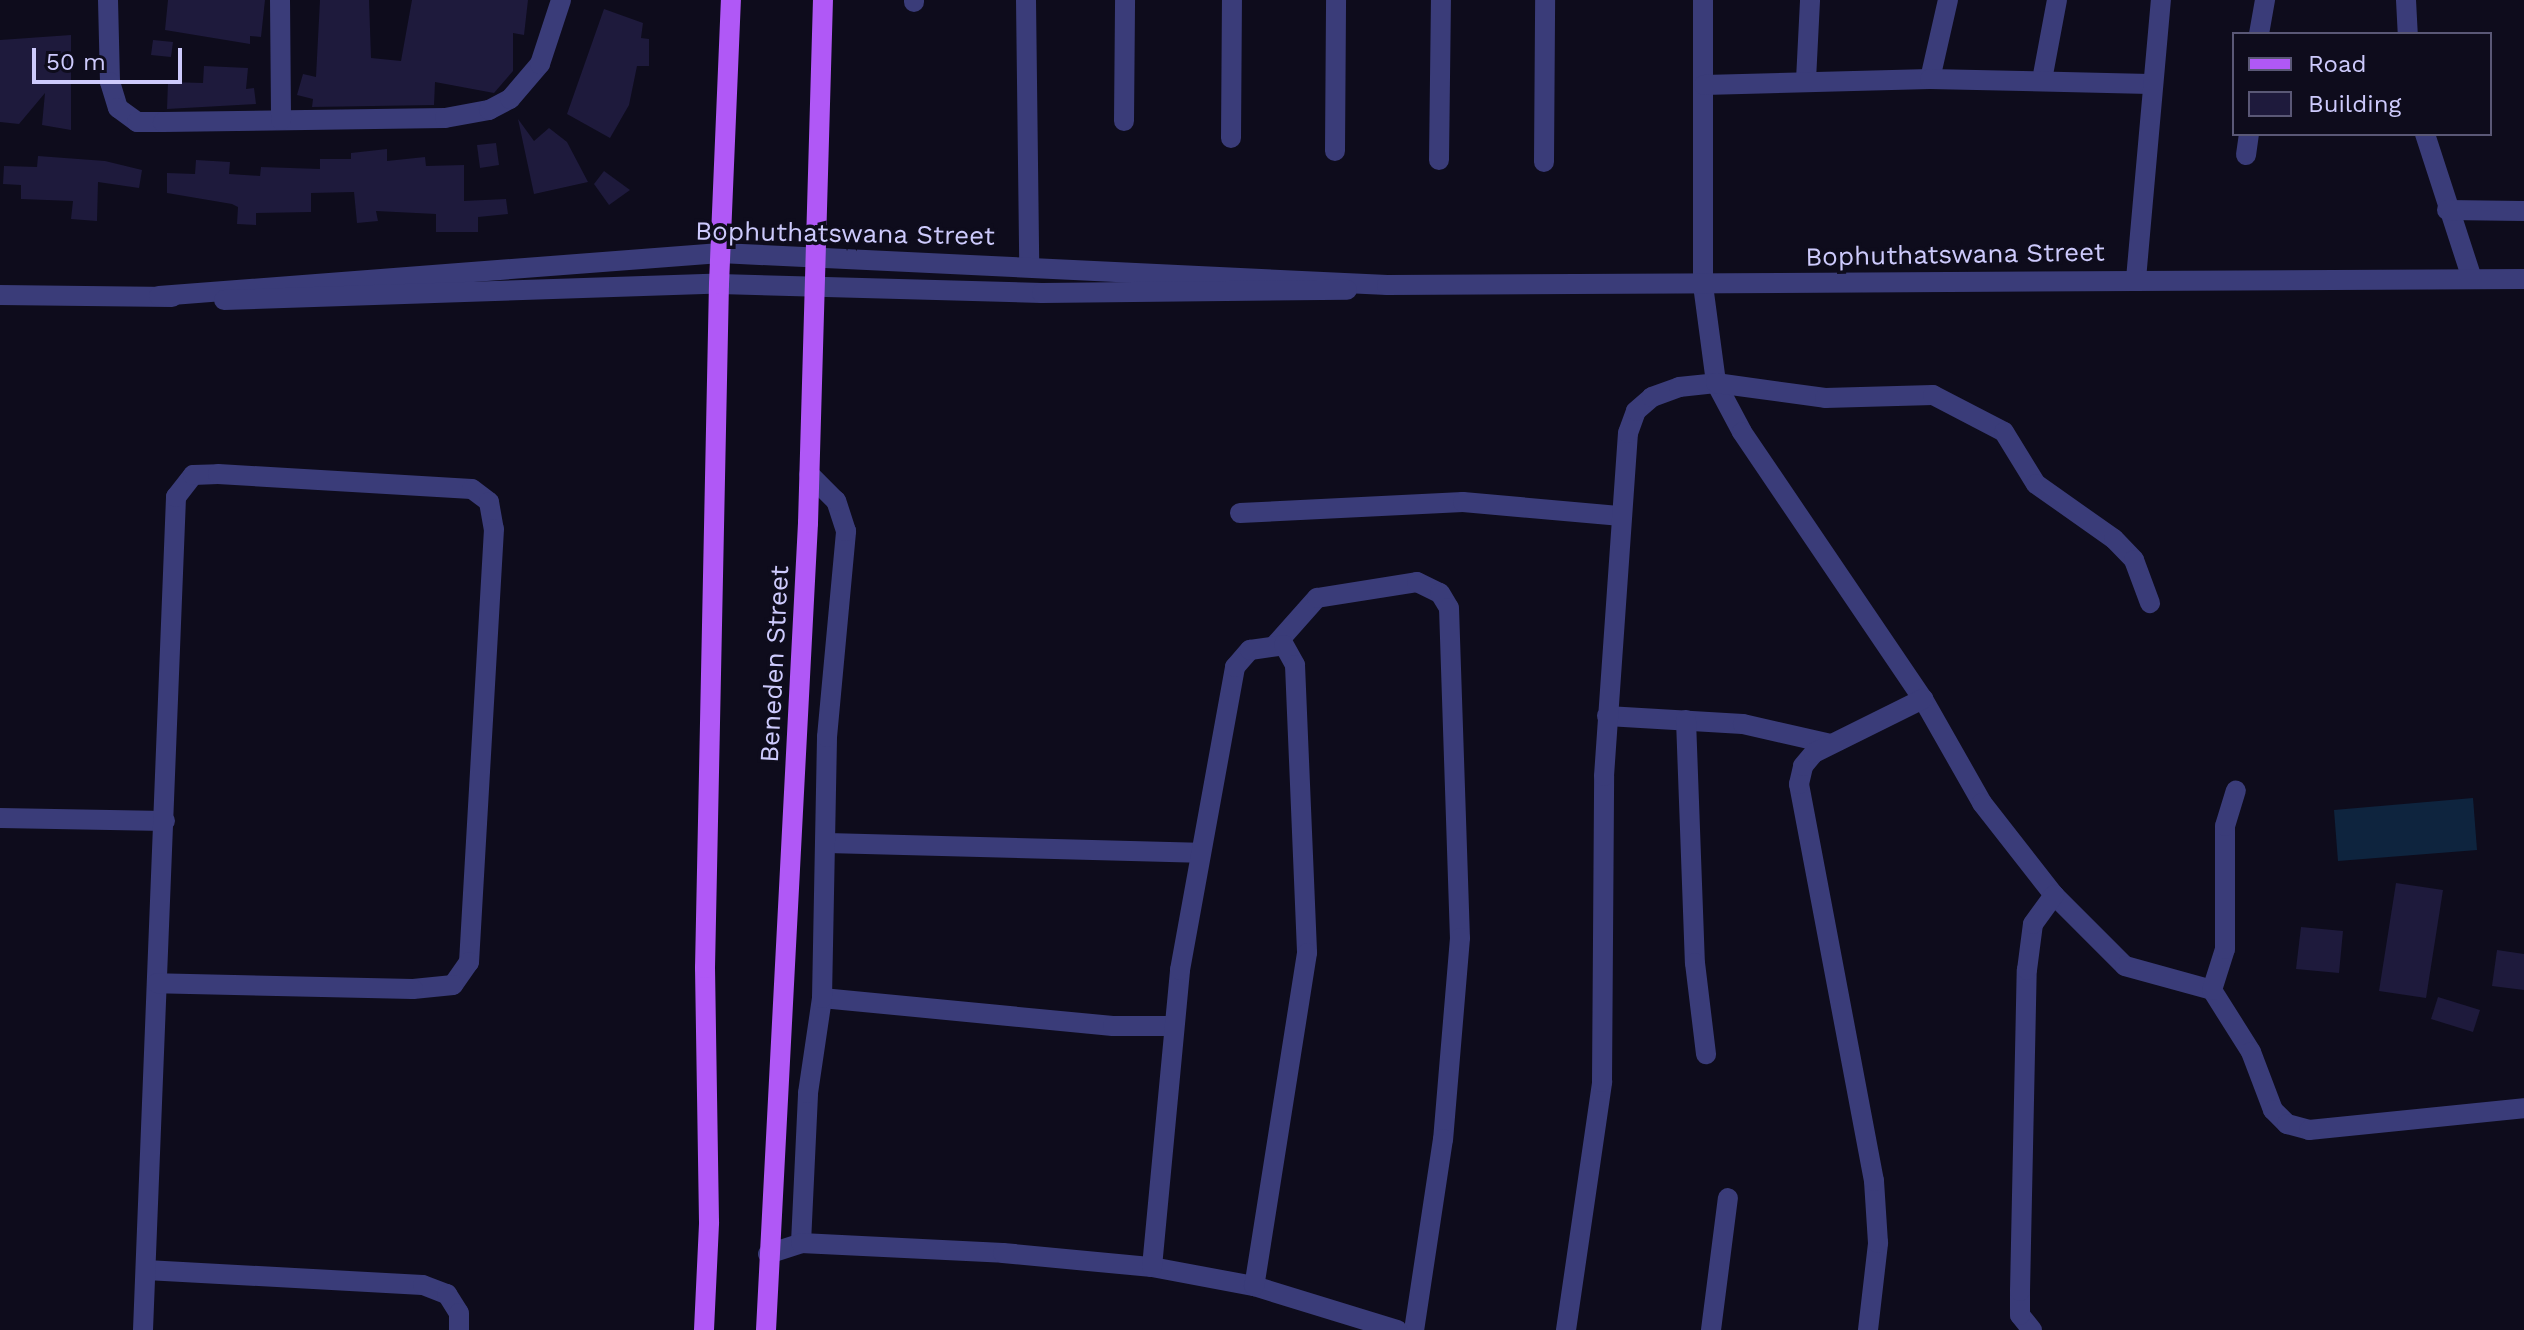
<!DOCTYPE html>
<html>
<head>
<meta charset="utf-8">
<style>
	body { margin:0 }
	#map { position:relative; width:2524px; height:1330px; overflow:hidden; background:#0e0c1c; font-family:"Work Sans",sans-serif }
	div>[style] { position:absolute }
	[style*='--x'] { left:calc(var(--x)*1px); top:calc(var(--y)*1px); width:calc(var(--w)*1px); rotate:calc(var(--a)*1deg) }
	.water>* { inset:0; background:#0e243e }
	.building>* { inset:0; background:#1e1a3c }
	.minor>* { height:20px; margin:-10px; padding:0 10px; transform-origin:10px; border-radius:10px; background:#3a3c79 }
	.major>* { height:20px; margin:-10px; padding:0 10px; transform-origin:10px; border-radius:10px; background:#b058f6 }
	span { translate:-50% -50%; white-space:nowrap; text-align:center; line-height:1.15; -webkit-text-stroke:7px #0e0c1c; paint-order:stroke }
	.street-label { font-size:26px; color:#cdcafc }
	.legend { position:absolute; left:2232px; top:32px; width:260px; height:104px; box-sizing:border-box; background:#0e0c1c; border:2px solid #5a5876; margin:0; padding:10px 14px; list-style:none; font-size:24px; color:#cdcafc }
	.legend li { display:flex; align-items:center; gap:16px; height:40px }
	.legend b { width:40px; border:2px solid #5a5876 }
	.scale { position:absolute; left:32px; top:48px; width:150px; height:36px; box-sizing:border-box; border:4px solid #cdcafc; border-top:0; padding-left:10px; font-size:24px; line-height:28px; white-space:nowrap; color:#cdcafc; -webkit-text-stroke:6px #0e0c1c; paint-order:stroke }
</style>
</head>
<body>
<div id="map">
	<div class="water">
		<div style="clip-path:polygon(2473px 798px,2477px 850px,2338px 861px,2334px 810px)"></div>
	</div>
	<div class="building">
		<div style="clip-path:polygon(168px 0,265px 0,261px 37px,250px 36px,250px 44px,165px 30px)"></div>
		<div style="clip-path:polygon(320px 0,369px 0,371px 58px,401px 61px,412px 0,528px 0,524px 35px,513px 33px,513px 71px,494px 93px,435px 82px,434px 105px,312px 107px,313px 99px,297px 95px,303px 74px,316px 77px)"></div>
		<div style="clip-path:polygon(604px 9px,643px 23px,641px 38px,649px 39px,649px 66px,637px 66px,629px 105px,610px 138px,567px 114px)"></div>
		<div style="clip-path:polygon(71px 35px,71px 130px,42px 125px,45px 93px,19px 124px,0 122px,0 40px)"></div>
		<div style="clip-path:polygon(153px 40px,173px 42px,171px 57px,151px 55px)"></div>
		<div style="clip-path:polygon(204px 66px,248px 68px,246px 89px,254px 88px,256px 104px,167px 109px,168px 82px,203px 83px)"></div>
		<div style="clip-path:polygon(518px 119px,534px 141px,549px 128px,567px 142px,588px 182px,534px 194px)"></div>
		<div style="clip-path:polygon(496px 143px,499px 165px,480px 168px,477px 145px)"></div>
		<div style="clip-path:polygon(387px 149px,387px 161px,425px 157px,426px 166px,464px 165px,464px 201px,506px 199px,508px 214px,478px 217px,478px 232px,436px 232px,436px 214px,376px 211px,378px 221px,357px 223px,354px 192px,311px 193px,311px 212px,256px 213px,256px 225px,237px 224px,238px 207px,232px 204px,167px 193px,167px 173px,195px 174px,196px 160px,230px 162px,229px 174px,260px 176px,261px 167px,320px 169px,320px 159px,351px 159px,351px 153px)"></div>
		<div style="clip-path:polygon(38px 156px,105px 161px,142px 170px,139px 188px,98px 182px,97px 221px,71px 219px,73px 201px,21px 199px,21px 185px,3px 184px,4px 166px,37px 167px)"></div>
		<div style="clip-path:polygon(604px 171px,630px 190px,609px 205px,594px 184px)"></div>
		<div style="clip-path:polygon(2396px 883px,2443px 890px,2426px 998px,2379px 991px)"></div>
		<div style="clip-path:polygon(2301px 927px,2343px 931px,2339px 973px,2296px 969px)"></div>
		<div style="clip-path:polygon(2497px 950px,2524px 954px,2524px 990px,2492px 986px)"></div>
		<div style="clip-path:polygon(2438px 997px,2480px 1010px,2473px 1032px,2431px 1019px)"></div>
	</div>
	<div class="minor">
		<div style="--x:108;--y:0;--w:82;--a:88.6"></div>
		<div style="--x:110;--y:82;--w:27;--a:73"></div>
		<div style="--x:118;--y:108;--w:24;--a:36"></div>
		<div style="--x:137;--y:122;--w:26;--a:0"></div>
		<div style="--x:163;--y:122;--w:282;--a:-0.8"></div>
		<div style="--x:445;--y:118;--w:45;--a:-10.3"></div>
		<div style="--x:489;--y:110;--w:24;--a:-28"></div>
		<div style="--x:510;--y:99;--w:46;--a:-49.4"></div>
		<div style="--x:540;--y:64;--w:67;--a:-71.8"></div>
		<div style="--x:280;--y:0;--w:120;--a:89.5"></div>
		<div style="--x:1026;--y:0;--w:264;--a:89.3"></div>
		<div style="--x:1703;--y:0;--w:285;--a:90"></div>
		<div style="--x:1703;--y:285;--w:99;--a:82.4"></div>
		<div style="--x:1716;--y:383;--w:55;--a:62"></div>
		<div style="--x:1742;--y:432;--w:323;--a:55.9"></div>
		<div style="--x:1923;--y:699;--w:120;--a:60.4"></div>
		<div style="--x:1982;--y:803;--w:117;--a:52"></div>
		<div style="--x:2054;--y:895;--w:100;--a:45"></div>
		<div style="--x:2125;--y:966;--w:90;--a:15.4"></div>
		<div style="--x:2212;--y:990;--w:73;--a:57.8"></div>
		<div style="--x:2251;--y:1052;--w:62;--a:69.2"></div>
		<div style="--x:2273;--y:1110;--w:20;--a:45"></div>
		<div style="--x:2287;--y:1124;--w:23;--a:15"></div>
		<div style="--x:2309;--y:1130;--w:216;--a:-5.8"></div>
		<div style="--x:2406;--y:0;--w:34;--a:87"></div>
		<div style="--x:914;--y:2;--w:2;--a:-90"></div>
		<div style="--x:2259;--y:34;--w:35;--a:-80"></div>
		<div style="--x:1930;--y:79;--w:81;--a:-77.2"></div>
		<div style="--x:1806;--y:80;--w:80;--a:-87.1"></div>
		<div style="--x:2042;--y:80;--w:81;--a:-79.4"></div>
		<div style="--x:1704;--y:85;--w:226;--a:-1.5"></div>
		<div style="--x:1930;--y:79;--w:220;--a:1.3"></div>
		<div style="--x:1124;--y:121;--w:121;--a:-89.5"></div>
		<div style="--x:2425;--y:134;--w:152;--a:72"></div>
		<div style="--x:1231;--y:138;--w:138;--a:-89.6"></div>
		<div style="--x:1335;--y:151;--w:151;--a:-89.6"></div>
		<div style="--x:2246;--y:155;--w:21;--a:-82"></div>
		<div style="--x:1439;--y:160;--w:160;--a:-89.3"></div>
		<div style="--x:1544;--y:162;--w:162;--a:-89.6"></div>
		<div style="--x:2447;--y:210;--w:77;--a:0.7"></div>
		<div style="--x:2136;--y:279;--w:280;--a:-84.9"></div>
		<div style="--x:0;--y:295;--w:172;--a:0.7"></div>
		<div style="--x:159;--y:296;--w:563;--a:-4.38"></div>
		<div style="--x:720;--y:253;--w:668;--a:2.75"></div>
		<div style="--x:1387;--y:285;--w:1137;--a:-0.3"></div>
		<div style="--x:224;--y:300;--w:495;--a:-1.9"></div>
		<div style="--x:719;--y:284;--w:323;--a:1.6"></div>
		<div style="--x:1042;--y:293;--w:305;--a:-0.6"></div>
		<div style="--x:1240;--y:513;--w:223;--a:-2.8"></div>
		<div style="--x:1463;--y:502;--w:159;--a:5.1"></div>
		<div style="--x:1276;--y:644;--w:62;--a:-48.3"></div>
		<div style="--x:1317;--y:598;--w:101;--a:-9.1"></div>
		<div style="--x:1417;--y:582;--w:25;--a:26"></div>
		<div style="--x:1440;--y:593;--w:17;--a:59"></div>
		<div style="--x:1449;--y:608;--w:330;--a:88.1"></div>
		<div style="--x:1460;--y:938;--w:202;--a:94.8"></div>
		<div style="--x:1443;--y:1139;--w:193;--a:98.6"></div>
		<div style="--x:1607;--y:716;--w:136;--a:3.4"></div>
		<div style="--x:1743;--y:724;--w:89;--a:12.9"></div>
		<div style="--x:1686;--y:720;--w:243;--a:87.9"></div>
		<div style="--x:1695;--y:963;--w:92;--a:83.1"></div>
		<div style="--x:0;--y:818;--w:165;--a:1"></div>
		<div style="--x:827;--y:843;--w:371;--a:1.5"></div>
		<div style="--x:2212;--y:990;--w:43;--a:-72.4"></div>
		<div style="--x:2225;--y:949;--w:123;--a:-90"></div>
		<div style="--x:2225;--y:826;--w:37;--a:-73"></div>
		<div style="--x:822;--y:998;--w:292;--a:5.5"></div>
		<div style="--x:1113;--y:1026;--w:60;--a:0"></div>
		<div style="--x:801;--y:1243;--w:150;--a:-87.3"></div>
		<div style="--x:808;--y:1093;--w:96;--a:-81.6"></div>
		<div style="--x:822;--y:998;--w:261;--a:-88.9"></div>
		<div style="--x:827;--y:737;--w:207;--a:-84.7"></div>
		<div style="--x:846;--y:531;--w:32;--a:-108"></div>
		<div style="--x:836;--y:501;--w:38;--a:-135"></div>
		<div style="--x:768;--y:1254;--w:35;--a:-18"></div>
		<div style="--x:801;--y:1243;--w:202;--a:2.8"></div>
		<div style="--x:1003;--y:1253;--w:150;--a:5.4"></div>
		<div style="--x:1152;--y:1267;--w:104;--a:10.6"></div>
		<div style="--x:1254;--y:1286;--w:150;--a:17.1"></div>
		<div style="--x:1152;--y:1267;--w:298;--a:-84.6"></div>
		<div style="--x:1180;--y:970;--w:308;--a:-79.7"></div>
		<div style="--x:1235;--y:667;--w:23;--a:-49"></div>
		<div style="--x:1250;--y:650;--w:34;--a:-8"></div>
		<div style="--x:1284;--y:645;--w:23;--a:61"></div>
		<div style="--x:1295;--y:665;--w:288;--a:87.6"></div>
		<div style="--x:1307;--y:953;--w:337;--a:99"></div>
		<div style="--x:146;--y:1270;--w:277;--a:3.1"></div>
		<div style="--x:423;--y:1285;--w:26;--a:21"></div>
		<div style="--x:447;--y:1294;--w:22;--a:58"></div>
		<div style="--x:459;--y:1313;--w:17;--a:90"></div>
		<div style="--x:143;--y:1330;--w:834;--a:-87.73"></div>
		<div style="--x:176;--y:497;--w:28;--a:-52"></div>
		<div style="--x:193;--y:475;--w:25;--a:-2"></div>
		<div style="--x:218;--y:474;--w:254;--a:3.4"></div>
		<div style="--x:472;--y:489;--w:21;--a:37"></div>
		<div style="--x:489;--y:502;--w:27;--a:80"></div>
		<div style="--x:494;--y:529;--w:434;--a:93.3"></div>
		<div style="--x:469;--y:962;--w:28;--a:125"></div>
		<div style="--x:453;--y:985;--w:40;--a:174.3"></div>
		<div style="--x:413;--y:989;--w:256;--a:-178.7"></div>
		<div style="--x:1566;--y:1330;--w:251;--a:-81.7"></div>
		<div style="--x:1602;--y:1082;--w:306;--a:-89.6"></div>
		<div style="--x:1604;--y:776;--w:344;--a:-86"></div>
		<div style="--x:1628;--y:433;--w:23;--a:-70"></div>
		<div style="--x:1636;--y:411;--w:21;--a:-41"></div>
		<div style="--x:1652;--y:397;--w:29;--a:-20"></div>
		<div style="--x:1679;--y:387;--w:37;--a:-6"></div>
		<div style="--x:1716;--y:383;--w:110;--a:7.8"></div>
		<div style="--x:1825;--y:398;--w:108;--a:-1.6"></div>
		<div style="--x:1933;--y:395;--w:80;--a:27.5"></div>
		<div style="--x:2004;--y:432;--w:61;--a:58.4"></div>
		<div style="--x:2036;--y:484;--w:95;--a:35.2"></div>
		<div style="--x:2114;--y:539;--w:29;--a:46"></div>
		<div style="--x:2134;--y:560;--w:46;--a:69.6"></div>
		<div style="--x:1711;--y:1330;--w:133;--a:-82.7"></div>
		<div style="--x:1868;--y:1330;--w:88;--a:-83.4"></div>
		<div style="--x:1878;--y:1243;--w:62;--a:-93.7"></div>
		<div style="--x:1874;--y:1181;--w:404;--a:-100.7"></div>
		<div style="--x:1799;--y:784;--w:18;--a:-77"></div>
		<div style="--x:1803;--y:766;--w:17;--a:-50"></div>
		<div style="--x:1814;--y:753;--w:122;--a:-26.4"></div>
		<div style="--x:2032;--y:1330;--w:19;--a:-129"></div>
		<div style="--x:2020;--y:1315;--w:24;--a:-90"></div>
		<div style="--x:2020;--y:1291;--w:321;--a:-88.8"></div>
		<div style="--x:2027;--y:970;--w:46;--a:-82.6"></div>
		<div style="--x:2033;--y:924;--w:36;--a:-54"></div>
	</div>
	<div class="major">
		<div style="--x:704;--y:1330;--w:108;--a:-87.3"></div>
		<div style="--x:709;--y:1222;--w:254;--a:-90.9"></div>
		<div style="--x:705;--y:968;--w:684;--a:-88.83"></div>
		<div style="--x:719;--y:284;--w:284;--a:-87.6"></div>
		<div style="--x:766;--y:1330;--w:808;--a:-87.02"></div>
		<div style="--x:808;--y:523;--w:523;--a:-88.36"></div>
	</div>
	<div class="street-label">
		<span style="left:845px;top:234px;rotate:1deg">Bophuthatswana Street</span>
		<span style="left:1955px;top:255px;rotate:-1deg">Bophuthatswana Street</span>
		<span style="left:775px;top:664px;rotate:-87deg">Beneden Street</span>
	</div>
	<ul class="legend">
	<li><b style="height:10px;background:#b058f6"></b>Road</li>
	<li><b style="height:22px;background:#1e1a3c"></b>Building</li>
	</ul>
	<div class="scale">50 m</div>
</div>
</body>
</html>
